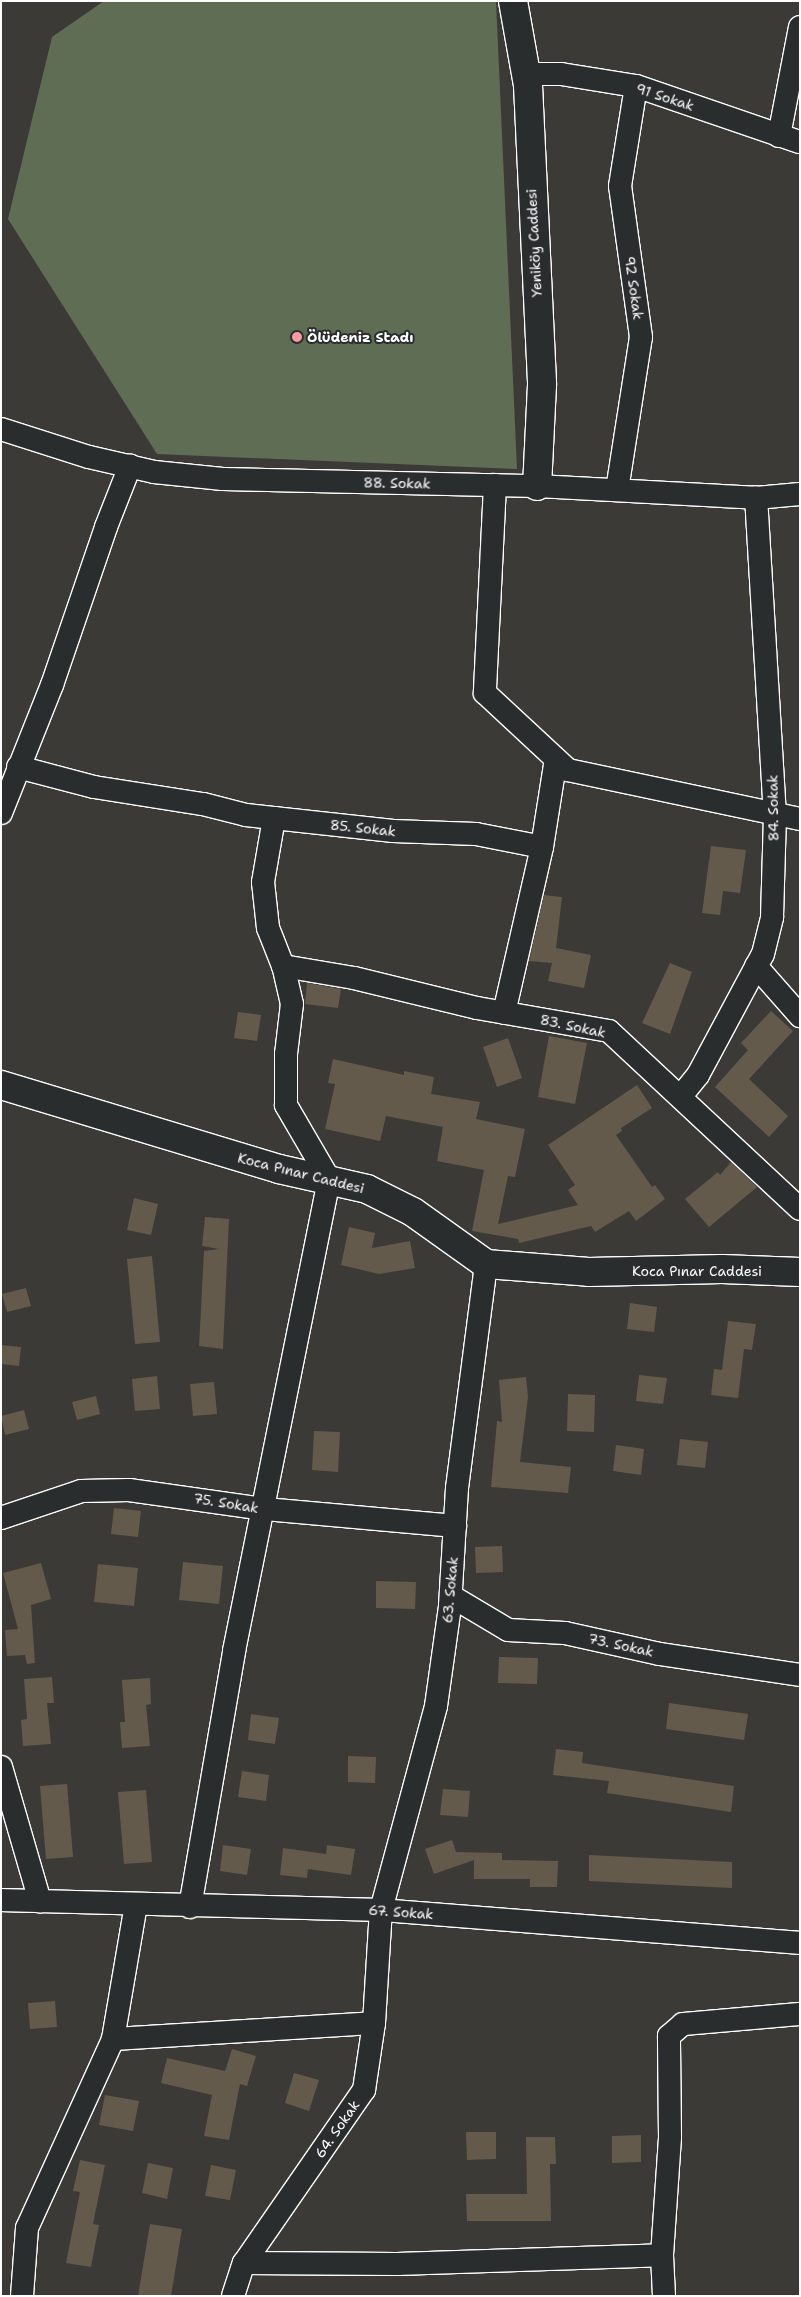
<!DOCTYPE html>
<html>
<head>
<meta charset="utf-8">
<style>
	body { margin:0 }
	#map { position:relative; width:801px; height:2297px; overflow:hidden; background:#3b3a37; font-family:"Shantell Sans",sans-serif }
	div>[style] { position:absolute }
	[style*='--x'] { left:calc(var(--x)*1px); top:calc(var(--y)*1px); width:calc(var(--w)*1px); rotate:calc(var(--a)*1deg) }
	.green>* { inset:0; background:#606d55 }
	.building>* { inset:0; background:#635a4b }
	.roads { filter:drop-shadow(1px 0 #fff) drop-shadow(-1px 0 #fff) drop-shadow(0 1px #fff) drop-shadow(0 -1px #fff) }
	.street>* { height:22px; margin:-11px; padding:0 11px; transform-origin:11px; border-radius:11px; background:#2a2d2e }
	.secondary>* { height:28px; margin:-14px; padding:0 14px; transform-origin:14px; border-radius:14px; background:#2a2d2e }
	.dots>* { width:14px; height:14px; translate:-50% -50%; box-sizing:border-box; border:2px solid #2a2d2e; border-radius:50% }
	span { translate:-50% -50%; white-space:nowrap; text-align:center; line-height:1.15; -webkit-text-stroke:4px #2a2d2e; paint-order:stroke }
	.street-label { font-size:14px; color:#fff }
	.poi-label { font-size:14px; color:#fff; font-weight:700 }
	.left { translate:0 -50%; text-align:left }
	.frame { position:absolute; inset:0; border:2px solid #fff; pointer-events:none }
</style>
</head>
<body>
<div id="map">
	<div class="green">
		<div style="clip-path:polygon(104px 1px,496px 1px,517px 469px,157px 454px,8px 219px,52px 37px)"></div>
	</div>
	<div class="building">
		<div style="clip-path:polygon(711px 846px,746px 850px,740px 893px,723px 891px,720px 915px,702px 913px)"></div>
		<div style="clip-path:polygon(544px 895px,562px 897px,556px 948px,591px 955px,584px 988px,548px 981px,552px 963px,529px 961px)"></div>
		<div style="clip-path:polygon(670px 963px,692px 972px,670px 1034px,642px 1023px)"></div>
		<div style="clip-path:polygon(307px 983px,341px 989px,338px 1008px,305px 1004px)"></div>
		<div style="clip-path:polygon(771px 1011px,793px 1031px,749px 1079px,788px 1116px,769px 1137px,715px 1087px,748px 1050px,741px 1043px)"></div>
		<div style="clip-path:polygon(238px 1012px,261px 1015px,257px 1041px,234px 1038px)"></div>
		<div style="clip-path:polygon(549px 1036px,587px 1043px,575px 1104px,538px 1097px)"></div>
		<div style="clip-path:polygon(508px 1038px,522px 1078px,497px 1087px,483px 1047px)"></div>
		<div style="clip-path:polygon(333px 1059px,404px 1075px,404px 1071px,434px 1077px,431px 1094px,480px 1102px,476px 1119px,525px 1129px,515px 1177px,508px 1176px,498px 1224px,578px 1205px,568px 1190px,575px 1185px,548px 1145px,637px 1085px,652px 1108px,621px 1128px,622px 1131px,616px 1135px,652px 1187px,655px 1185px,665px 1199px,636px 1221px,629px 1211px,595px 1232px,591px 1226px,519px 1243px,518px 1239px,472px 1231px,484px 1170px,437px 1161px,443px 1127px,386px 1116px,380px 1141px,325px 1129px,335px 1084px,328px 1083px)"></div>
		<div style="clip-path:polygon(731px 1162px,757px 1187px,709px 1227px,685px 1199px,718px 1172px,720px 1175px)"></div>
		<div style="clip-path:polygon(134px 1198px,158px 1204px,151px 1235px,127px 1230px)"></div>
		<div style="clip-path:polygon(205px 1217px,229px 1219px,223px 1349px,199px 1346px,204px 1251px,219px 1249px,202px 1246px)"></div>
		<div style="clip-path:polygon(349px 1227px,375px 1233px,372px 1248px,410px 1241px,415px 1268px,379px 1274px,341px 1265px)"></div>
		<div style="clip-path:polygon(152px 1256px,160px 1342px,135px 1344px,127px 1259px)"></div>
		<div style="clip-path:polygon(26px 1288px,31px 1306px,7px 1312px,2px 1294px)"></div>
		<div style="clip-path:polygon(630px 1303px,657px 1307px,654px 1332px,627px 1329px)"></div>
		<div style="clip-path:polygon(728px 1321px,756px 1324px,752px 1350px,744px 1349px,738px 1398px,711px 1395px,714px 1369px,722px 1370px)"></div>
		<div style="clip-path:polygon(1px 1345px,21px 1347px,19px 1366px,1px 1364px)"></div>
		<div style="clip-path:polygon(639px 1375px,667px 1378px,663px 1404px,636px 1401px)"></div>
		<div style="clip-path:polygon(157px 1376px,160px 1409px,135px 1411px,132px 1379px)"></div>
		<div style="clip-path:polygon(526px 1377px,528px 1397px,520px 1462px,571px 1467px,568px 1493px,491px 1487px,497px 1421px,502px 1422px,499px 1380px)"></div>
		<div style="clip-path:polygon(214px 1382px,217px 1414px,193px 1416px,190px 1384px)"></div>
		<div style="clip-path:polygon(568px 1394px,595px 1395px,594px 1432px,567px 1431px)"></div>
		<div style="clip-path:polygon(96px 1396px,100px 1414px,77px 1420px,72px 1402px)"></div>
		<div style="clip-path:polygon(24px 1410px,29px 1429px,5px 1435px,1px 1416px)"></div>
		<div style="clip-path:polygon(314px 1431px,340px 1432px,338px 1472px,312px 1470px)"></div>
		<div style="clip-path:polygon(680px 1439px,708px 1442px,705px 1468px,677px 1465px)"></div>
		<div style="clip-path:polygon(616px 1445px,644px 1449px,641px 1475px,613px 1471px)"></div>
		<div style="clip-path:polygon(114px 1508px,141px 1511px,138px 1537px,111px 1534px)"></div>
		<div style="clip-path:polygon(502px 1546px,503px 1572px,476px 1573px,475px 1547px)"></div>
		<div style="clip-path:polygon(183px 1562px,223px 1566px,219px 1604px,179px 1600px)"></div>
		<div style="clip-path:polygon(41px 1563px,51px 1599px,31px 1605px,35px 1663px,27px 1664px,25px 1655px,7px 1656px,5px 1630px,18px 1629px,3px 1573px)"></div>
		<div style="clip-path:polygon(98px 1564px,138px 1568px,134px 1606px,94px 1602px)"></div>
		<div style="clip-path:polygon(376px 1581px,416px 1582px,415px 1609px,376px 1608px)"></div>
		<div style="clip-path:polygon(499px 1657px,538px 1658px,537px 1684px,498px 1683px)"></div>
		<div style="clip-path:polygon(52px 1677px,54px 1703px,47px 1703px,51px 1744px,23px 1746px,21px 1720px,27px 1719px,24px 1679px)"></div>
		<div style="clip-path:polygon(150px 1678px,151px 1704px,146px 1705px,150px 1746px,122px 1748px,120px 1722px,125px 1722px,122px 1680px)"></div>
		<div style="clip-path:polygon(669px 1703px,748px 1714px,744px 1740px,666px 1729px)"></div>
		<div style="clip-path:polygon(251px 1714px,279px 1718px,275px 1744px,248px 1740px)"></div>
		<div style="clip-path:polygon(556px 1749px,583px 1752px,582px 1763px,734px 1786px,731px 1812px,607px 1793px,609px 1781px,553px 1775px)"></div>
		<div style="clip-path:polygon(348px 1756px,376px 1757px,375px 1783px,348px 1782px)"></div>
		<div style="clip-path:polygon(242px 1771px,269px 1775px,266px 1801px,238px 1797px)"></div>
		<div style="clip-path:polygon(67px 1784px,73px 1857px,46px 1859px,40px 1786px)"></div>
		<div style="clip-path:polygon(443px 1789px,470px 1791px,468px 1817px,440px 1815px)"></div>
		<div style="clip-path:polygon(146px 1790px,152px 1862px,124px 1864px,118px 1792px)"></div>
		<div style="clip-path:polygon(452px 1840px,456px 1852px,502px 1853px,502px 1860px,558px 1861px,557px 1887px,530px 1887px,530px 1879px,474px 1879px,474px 1860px,434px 1874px,425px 1849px)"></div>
		<div style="clip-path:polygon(223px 1845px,251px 1849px,247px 1875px,220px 1871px)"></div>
		<div style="clip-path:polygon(327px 1845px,355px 1849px,351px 1875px,308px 1869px,307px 1878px,280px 1875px,283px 1848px,326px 1854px)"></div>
		<div style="clip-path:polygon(589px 1855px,732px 1862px,732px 1888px,589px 1881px)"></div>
		<div style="clip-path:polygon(55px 2001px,57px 2027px,30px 2029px,28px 2003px)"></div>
		<div style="clip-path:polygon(232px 2049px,256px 2056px,247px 2086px,240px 2084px,229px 2140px,204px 2136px,212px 2095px,161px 2083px,167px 2058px,225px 2071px)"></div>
		<div style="clip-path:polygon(294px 2073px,319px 2080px,309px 2111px,285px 2103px)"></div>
		<div style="clip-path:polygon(105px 2095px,139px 2101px,133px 2131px,99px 2125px)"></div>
		<div style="clip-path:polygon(466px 2132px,496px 2132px,496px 2159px,467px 2160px)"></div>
		<div style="clip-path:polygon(641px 2135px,641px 2162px,612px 2163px,612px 2136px)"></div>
		<div style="clip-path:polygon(526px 2137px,555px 2137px,556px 2164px,550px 2164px,551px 2221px,467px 2221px,466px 2194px,527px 2194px)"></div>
		<div style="clip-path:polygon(80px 2160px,105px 2165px,93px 2224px,99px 2225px,91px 2267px,66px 2263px,80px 2192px,73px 2191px)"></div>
		<div style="clip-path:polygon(148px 2163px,173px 2168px,167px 2199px,142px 2193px)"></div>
		<div style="clip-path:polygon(211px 2165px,236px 2170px,230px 2200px,205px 2196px)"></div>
		<div style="clip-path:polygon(150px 2224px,182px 2229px,171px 2296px,138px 2296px)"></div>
	</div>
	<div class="roads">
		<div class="street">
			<div style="--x:526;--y:74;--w:35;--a:0"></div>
			<div style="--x:561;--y:74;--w:76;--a:9.1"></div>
			<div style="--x:636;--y:86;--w:173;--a:18.9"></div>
			<div style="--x:779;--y:136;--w:111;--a:-79.1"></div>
			<div style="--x:1;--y:429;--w:92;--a:17.7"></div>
			<div style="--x:89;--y:457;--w:67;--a:13"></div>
			<div style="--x:154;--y:472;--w:69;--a:5.8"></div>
			<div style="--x:223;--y:479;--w:314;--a:1.3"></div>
			<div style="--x:537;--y:486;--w:219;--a:3.1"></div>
			<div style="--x:756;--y:498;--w:44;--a:-5.2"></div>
			<div style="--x:495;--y:485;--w:208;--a:92.8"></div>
			<div style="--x:485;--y:693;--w:113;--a:42.9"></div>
			<div style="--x:568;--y:770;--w:237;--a:11.9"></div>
			<div style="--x:617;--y:490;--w:155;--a:-81.1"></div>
			<div style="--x:641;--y:337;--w:152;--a:-97.9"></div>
			<div style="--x:620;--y:186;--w:101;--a:-80.9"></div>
			<div style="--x:18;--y:767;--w:79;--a:14.7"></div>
			<div style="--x:94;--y:787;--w:110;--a:8.9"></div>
			<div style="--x:203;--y:804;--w:44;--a:14.3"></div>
			<div style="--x:246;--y:815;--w:148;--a:6.2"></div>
			<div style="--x:393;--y:831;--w:83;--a:2.1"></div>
			<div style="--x:476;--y:834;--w:67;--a:11.1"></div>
			<div style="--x:542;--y:847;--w:170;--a:102.9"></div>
			<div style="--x:1;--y:813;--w:138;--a:-68.3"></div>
			<div style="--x:52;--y:685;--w:167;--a:-71.1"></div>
			<div style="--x:106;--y:527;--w:66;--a:-68.5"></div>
			<div style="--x:542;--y:847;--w:89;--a:-81"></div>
			<div style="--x:283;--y:966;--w:72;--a:9.6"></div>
			<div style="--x:354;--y:978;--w:127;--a:13.7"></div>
			<div style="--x:477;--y:1008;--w:134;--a:9.9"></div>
			<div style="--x:609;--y:1031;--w:261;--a:43"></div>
			<div style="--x:756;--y:966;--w:67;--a:48.7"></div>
			<div style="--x:681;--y:1096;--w:27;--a:-51"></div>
			<div style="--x:698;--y:1075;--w:137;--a:-61.8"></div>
			<div style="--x:763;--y:954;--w:38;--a:-76"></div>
			<div style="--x:772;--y:917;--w:101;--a:-88.3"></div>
			<div style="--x:775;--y:816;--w:319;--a:-93.4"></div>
			<div style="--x:1;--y:1518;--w:84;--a:-18.6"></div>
			<div style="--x:81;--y:1491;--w:48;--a:-1.2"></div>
			<div style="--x:129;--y:1490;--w:137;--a:8"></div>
			<div style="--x:265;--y:1509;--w:191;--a:5.1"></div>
			<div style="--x:451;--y:1596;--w:66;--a:30.8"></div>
			<div style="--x:508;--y:1630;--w:57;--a:3"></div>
			<div style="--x:565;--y:1633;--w:97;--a:12.5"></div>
			<div style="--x:660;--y:1654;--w:142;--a:8.5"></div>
			<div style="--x:1;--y:1767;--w:140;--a:73.8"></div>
			<div style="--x:1;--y:1900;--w:380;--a:1.5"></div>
			<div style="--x:381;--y:1910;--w:420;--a:4.5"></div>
			<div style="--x:190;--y:1907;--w:260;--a:-80.2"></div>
			<div style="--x:234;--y:1651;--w:481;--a:-78.6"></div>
			<div style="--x:329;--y:1179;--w:86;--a:-120.2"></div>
			<div style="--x:286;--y:1105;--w:51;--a:-90"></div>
			<div style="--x:286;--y:1054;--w:50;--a:-83.2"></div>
			<div style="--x:292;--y:1004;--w:39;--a:-103"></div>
			<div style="--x:283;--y:966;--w:41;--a:-111.5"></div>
			<div style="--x:268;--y:928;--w:46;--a:-96.2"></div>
			<div style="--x:263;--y:882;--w:65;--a:-80.2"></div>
			<div style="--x:113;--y:2039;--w:261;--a:-3.5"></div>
			<div style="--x:244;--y:2263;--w:153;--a:0.4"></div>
			<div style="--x:397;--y:2264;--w:265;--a:-1.9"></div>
			<div style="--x:22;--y:2296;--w:68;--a:-85.8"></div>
			<div style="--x:27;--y:2228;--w:208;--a:-65.5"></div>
			<div style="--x:113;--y:2039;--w:136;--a:-80.3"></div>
			<div style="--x:233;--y:2296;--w:35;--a:-72"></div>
			<div style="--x:244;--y:2263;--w:211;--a:-55.3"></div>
			<div style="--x:364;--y:2090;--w:68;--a:-81.5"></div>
			<div style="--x:374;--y:2023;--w:113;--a:-86.5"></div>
			<div style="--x:381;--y:1910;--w:211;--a:-74.9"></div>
			<div style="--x:436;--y:1706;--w:101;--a:-82"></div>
			<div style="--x:450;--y:1606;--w:118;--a:-86.6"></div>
			<div style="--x:457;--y:1488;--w:226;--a:-82.6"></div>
			<div style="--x:664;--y:2296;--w:41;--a:-92.8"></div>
			<div style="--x:662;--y:2255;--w:118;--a:-86.1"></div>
			<div style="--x:670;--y:2137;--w:101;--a:-90.6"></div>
			<div style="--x:669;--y:2036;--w:18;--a:-41"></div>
			<div style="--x:683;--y:2024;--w:117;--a:-4.9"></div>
		</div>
		<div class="secondary">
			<div style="--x:513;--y:1;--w:85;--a:79.9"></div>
			<div style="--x:528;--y:85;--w:300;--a:87.3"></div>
			<div style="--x:542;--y:385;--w:101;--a:92.8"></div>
			<div style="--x:1;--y:1085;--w:290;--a:16.8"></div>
			<div style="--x:279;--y:1169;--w:90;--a:12.8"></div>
			<div style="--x:367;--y:1189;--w:51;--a:26.6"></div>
			<div style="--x:413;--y:1212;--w:90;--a:35.5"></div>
			<div style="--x:486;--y:1264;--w:103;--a:4.4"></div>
			<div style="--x:589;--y:1272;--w:133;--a:-1.3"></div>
			<div style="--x:722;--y:1269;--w:78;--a:2.2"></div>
		</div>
	</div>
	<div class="dots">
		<div style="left:297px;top:337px;background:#ff9aa2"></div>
	</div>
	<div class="street-label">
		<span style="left:665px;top:97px;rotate:18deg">91 Sokak</span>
		<span style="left:534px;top:243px;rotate:-93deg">Yeniköy Caddesi</span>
		<span style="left:634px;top:288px;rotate:82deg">92 Sokak</span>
		<span style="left:397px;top:483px;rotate:1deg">88. Sokak</span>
		<span style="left:773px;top:808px;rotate:-91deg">84. Sokak</span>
		<span style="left:363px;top:828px;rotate:6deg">85. Sokak</span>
		<span style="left:573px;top:1026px;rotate:12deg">83. Sokak</span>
		<span style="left:301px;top:1173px;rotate:14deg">Koca Pınar Caddesi</span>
		<span style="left:697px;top:1271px">Koca Pınar Caddesi</span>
		<span style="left:226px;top:1503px;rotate:9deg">75. Sokak</span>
		<span style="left:450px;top:1590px;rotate:-85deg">63. Sokak</span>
		<span style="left:621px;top:1645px;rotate:12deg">73. Sokak</span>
		<span style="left:401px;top:1912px;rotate:4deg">67. Sokak</span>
		<span style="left:337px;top:2129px;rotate:-55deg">64. Sokak</span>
	</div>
	<div class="poi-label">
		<span class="left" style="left:307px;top:337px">Ölüdeniz Stadı</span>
	</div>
	<div class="frame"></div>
</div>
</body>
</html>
